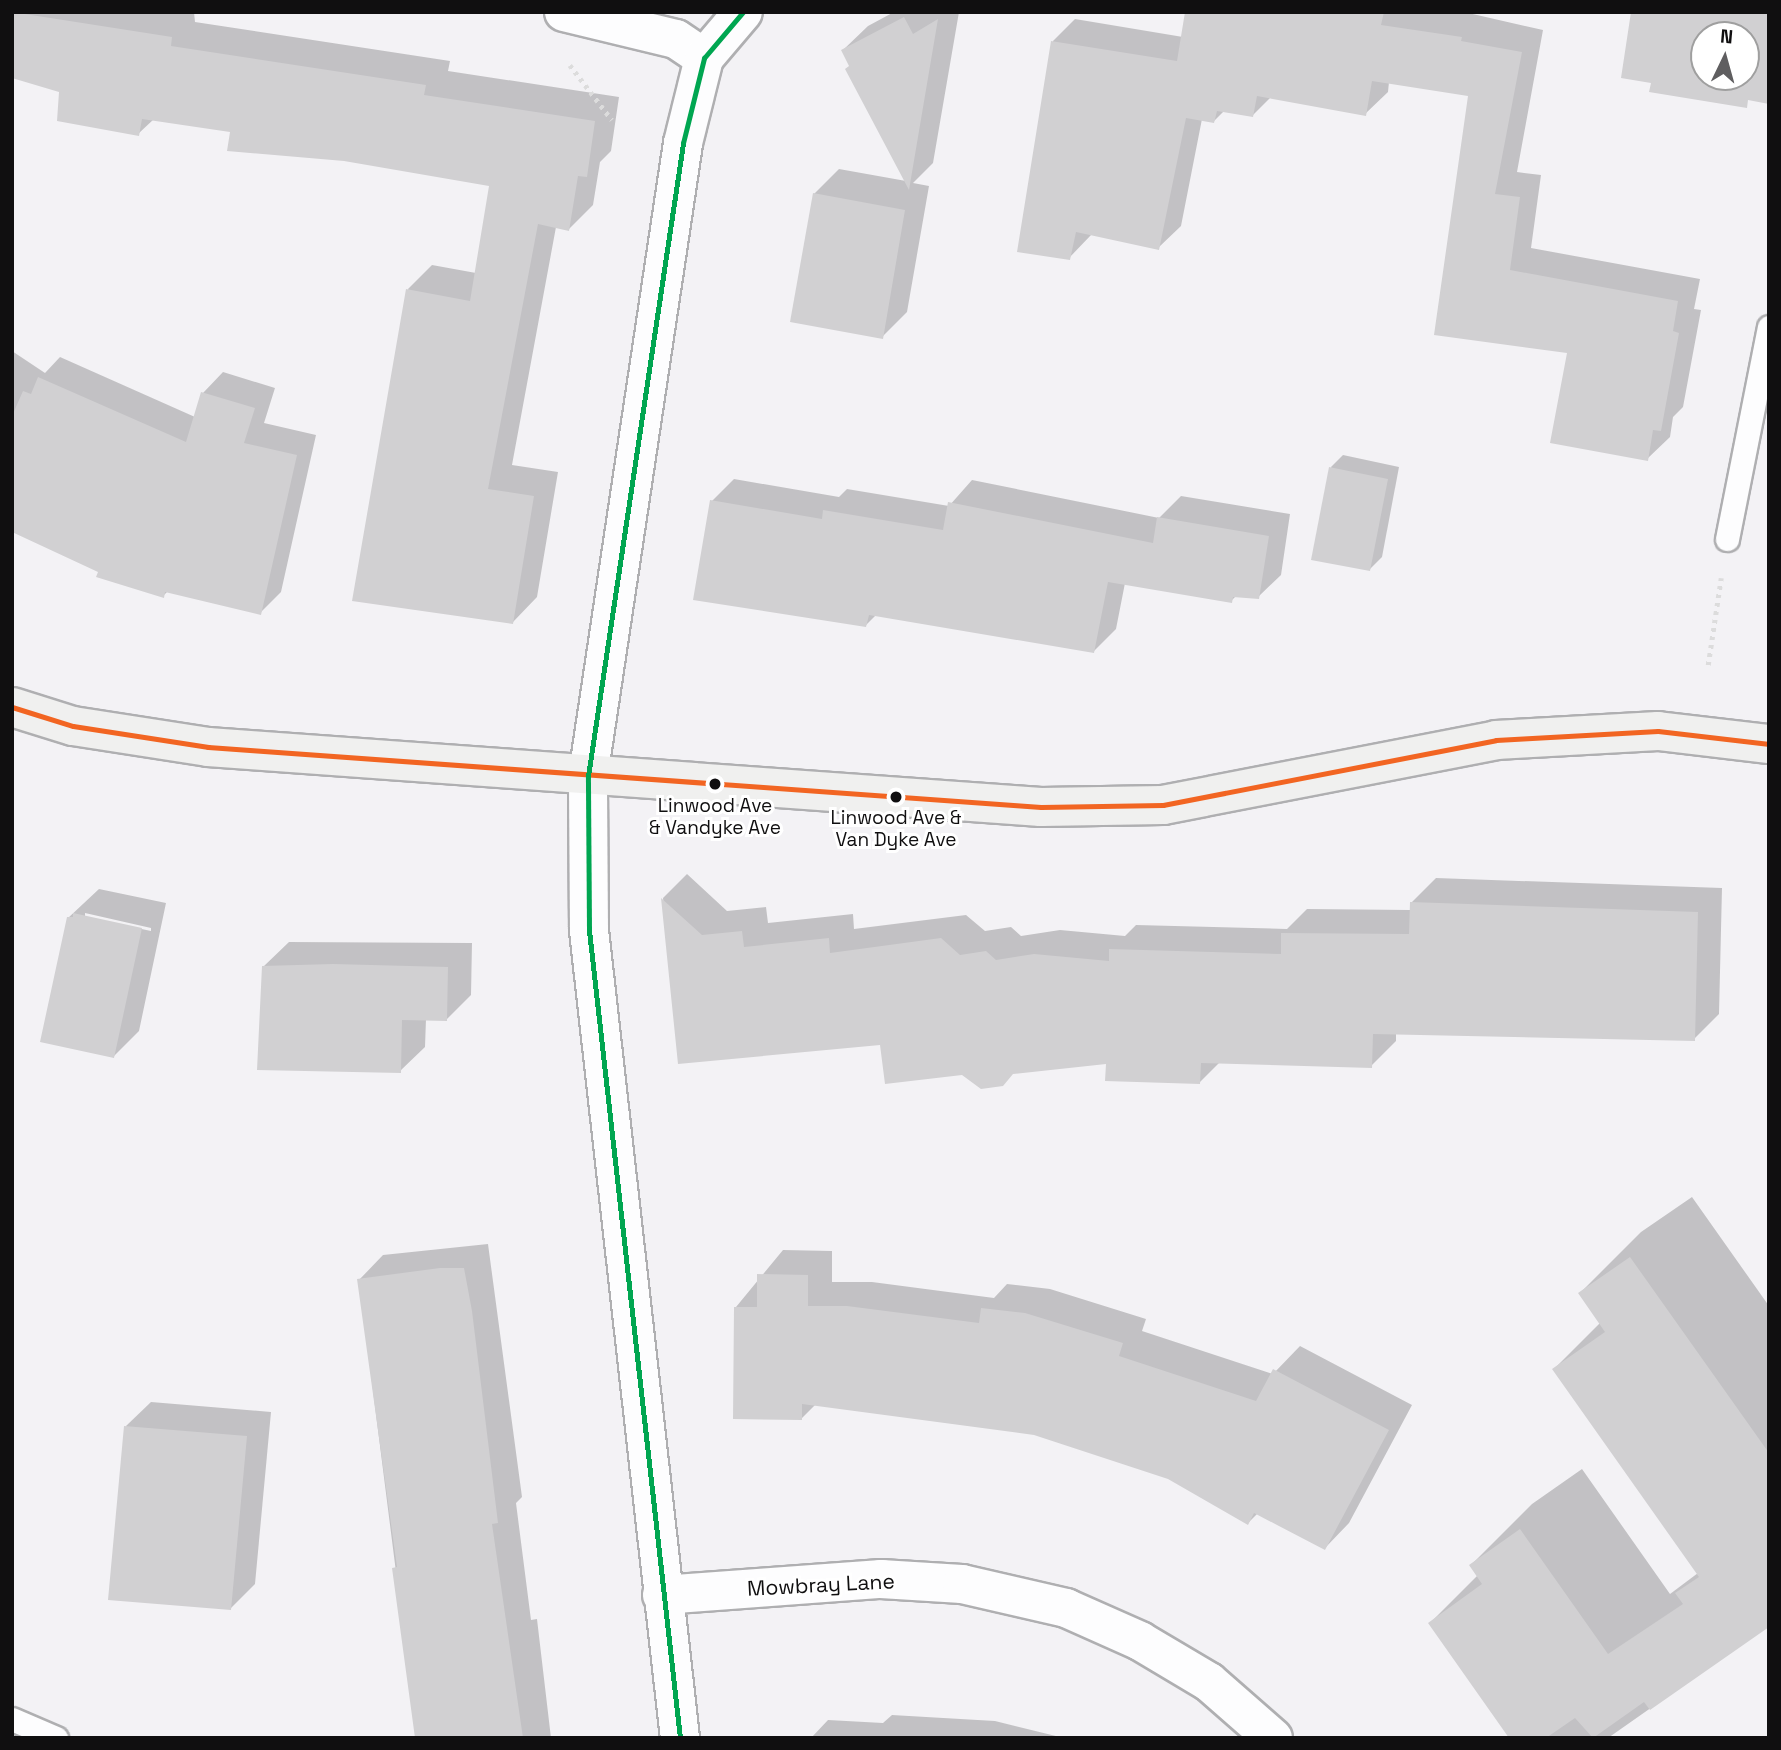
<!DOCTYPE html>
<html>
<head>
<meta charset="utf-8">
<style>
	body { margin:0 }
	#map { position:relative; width:1781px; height:1750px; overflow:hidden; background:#f3f2f5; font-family:"Space Grotesk",sans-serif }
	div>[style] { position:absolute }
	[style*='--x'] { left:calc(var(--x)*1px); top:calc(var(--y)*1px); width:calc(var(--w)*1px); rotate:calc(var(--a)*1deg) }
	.shadow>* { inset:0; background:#0003 }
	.building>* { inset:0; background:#d1d0d2 }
	.path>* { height:4.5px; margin-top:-2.25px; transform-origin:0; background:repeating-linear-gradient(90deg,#dcdcdc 0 3.5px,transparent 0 8.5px) }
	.roads { filter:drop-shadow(2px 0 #afafb1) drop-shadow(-2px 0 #afafb1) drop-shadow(0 2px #afafb1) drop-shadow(0 -2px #afafb1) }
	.service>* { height:23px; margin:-11.5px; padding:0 11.5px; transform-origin:11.5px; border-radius:11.5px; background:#fdfdfe }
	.minor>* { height:38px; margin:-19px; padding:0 19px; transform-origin:19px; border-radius:19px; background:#fdfdfe }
	.secondary>* { height:38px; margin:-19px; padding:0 19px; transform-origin:19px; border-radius:19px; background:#f0f0ef }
	.bus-1>* { height:5px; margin:-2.5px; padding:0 2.5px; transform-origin:2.5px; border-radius:2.5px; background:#f26522 }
	.bus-2>* { height:5px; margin:-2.5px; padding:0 2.5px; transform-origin:2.5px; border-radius:2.5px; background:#00a651 }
	.dots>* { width:19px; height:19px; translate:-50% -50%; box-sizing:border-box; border:4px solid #fff; border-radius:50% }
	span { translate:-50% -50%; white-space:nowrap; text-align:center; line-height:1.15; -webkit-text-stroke:6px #fff; paint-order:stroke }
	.bus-label { font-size:19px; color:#100f10 }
	.street-label { font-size:21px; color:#100f10 }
	.frame { position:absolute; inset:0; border:14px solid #100f10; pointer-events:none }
	.north { position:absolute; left:1690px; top:21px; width:70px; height:70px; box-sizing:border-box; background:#fff; border:2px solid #9f9f9f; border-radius:50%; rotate:5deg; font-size:19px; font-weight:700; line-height:28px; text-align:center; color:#100f10 }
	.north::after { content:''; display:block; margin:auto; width:24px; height:32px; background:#5f5e60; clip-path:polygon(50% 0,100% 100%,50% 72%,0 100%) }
</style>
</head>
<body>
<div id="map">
	<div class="shadow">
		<div style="clip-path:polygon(12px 12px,194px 12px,195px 22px,450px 61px,448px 71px,619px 97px,611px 151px,600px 162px,593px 205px,568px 230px,556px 227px,512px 465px,558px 472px,537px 597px,513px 622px,408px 289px,432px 265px,476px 273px,491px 185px,232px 130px,154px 119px,138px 134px,61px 91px)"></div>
		<div style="clip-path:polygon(894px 12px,959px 12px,933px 163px,913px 183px,929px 186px,907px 312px,882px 337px,814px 194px,839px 169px,906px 181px,843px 50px,868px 26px)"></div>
		<div style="clip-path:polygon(1187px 12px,1464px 12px,1543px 30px,1517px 172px,1541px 175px,1531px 248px,1700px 279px,1694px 309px,1701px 310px,1683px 407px,1673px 417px,1670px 437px,1647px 459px,1569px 351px,1436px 334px,1470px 95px,1389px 82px,1388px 92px,1365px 114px,1271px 97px,1253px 115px,1225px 110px,1214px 121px,1202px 119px,1181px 226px,1158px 248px,1092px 234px,1069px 258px,1053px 41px,1075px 19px,1183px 37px)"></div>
		<div style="clip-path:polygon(12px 351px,45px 373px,60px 357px,195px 417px,203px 393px,223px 372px,275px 388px,264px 423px,316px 435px,281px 592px,260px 613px,168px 591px,163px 596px,12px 531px)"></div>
		<div style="clip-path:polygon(1343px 455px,1399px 467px,1382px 557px,1370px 569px,1331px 467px)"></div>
		<div style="clip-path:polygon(734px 479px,839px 497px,847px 489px,949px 506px,972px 480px,1159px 518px,1181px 496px,1290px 514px,1281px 575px,1258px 597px,1237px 595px,1231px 601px,1125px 583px,1116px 629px,1094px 651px,876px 615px,866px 625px,712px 501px)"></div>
		<div style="clip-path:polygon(687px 874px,727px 911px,766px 907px,768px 923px,853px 914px,854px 929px,966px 915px,985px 931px,1011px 927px,1021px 936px,1060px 930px,1125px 936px,1136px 925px,1287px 929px,1307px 909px,1411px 910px,1411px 903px,1436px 878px,1722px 888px,1719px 1014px,1694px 1039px,1396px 1033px,1396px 1041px,1371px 1066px,1220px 1062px,1199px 1083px,1107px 1062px,963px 1073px,882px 1043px,680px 1062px,663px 898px)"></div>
		<div style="clip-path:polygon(evenodd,99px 889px,166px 903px,139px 1031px,114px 1056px,68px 918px,99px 889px,85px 913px,151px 928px,151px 931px,85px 917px,85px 913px)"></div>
		<div style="clip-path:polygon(289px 942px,472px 943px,471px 995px,446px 1020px,426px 1019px,425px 1047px,400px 1071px,264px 966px)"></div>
		<div style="clip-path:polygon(1692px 1197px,1769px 1306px,1769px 1625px,1608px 1738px,1511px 1738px,1430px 1623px,1478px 1575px,1471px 1565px,1532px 1504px,1582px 1469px,1670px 1594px,1698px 1573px,1554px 1369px,1601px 1322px,1580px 1293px,1641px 1232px)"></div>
		<div style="clip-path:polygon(488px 1244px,522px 1497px,516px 1503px,531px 1620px,537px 1619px,551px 1738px,417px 1738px,359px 1280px,383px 1255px)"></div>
		<div style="clip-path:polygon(783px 1250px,832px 1251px,832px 1282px,872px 1282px,994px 1298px,1007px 1284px,1050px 1289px,1146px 1319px,1142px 1331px,1273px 1374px,1300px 1346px,1412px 1405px,1349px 1523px,1325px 1548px,1258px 1513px,1248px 1523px,1169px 1477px,1035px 1434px,816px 1404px,802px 1418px,736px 1307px)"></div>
		<div style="clip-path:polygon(151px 1402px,271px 1412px,255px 1584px,230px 1609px,126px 1426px)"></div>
		<div style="clip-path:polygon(892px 1715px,995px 1721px,1064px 1738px,811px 1738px,828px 1720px,883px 1723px)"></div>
	</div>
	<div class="building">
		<div style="clip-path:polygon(12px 12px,172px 37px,171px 46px,426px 85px,424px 95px,595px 121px,587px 177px,578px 176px,569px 231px,538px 224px,488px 489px,534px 496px,513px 624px,352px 601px,406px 289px,470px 301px,489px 186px,344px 161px,227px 151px,230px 132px,142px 119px,139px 136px,57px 121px,59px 92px,12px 78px)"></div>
		<div style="clip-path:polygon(1185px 12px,1384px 12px,1381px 25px,1462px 37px,1461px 41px,1522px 52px,1495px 194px,1520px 197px,1510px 270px,1678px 301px,1673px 331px,1679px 333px,1661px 431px,1653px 430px,1648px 461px,1550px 443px,1567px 353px,1434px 335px,1468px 96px,1372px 81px,1366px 116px,1257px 96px,1253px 117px,1217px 111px,1214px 123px,1186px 118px,1159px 250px,1076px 232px,1070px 260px,1017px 252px,1051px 41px,1177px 61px)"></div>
		<div style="clip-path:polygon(evenodd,1631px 12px,1769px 12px,1769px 104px,1748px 100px,1747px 108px,1649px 92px,1651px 83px,1621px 78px,1631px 12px,1704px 35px,1746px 35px,1746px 77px,1704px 77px,1704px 35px)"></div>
		<div style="clip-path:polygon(904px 17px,913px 34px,938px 19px,909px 190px,845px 69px,849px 66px,841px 50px)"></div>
		<div style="clip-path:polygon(813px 193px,905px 210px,883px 339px,790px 322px)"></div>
		<div style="clip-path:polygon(38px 377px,186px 442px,201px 392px,255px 408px,244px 443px,297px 455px,261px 615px,165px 592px,164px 598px,96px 577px,98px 572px,12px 532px,12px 416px,23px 391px,31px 394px)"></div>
		<div style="clip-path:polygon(1329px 467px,1388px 479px,1370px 571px,1311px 560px)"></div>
		<div style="clip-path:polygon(710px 500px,822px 519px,823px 510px,943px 530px,948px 502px,1153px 543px,1157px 517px,1269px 536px,1259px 599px,1233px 597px,1232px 603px,1108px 582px,1094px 653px,869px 615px,866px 627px,693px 600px)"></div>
		<div style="clip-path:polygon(661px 898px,702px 935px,742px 931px,744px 947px,829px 938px,830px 953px,941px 938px,960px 955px,986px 951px,996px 960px,1034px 954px,1109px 961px,1109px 949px,1281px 954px,1281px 933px,1409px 934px,1410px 902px,1698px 912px,1695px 1041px,1373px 1034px,1372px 1068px,1201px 1063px,1200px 1084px,1105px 1081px,1106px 1064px,1013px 1074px,1003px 1086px,981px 1089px,962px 1075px,885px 1084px,880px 1045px,678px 1064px)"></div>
		<div style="clip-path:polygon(73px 913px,142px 928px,114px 1058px,40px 1042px,67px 917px,73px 917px)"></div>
		<div style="clip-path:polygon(333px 964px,448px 967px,447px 1021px,402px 1020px,401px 1073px,257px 1070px,262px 966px)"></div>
		<div style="clip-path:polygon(1630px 1257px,1769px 1453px,1769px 1627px,1650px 1710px,1644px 1702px,1593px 1738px,1575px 1718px,1546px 1738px,1509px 1738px,1428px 1623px,1482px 1584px,1469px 1565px,1520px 1529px,1608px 1654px,1683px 1604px,1675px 1593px,1699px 1577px,1552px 1369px,1605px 1332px,1578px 1293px)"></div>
		<div style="clip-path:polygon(440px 1268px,464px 1268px,472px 1311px,498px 1523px,492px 1524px,523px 1738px,415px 1738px,392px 1568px,397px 1567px,357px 1279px)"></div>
		<div style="clip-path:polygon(757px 1274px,808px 1275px,808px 1306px,847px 1306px,979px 1323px,981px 1308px,1025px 1313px,1123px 1343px,1119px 1356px,1256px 1401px,1273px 1369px,1389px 1430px,1325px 1550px,1254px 1513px,1248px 1525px,1168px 1479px,1034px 1435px,802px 1404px,802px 1420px,733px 1419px,734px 1307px,757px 1307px)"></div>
		<div style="clip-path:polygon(124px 1426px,247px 1436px,231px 1610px,108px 1600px)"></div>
	</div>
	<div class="path">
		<div style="--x:570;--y:65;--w:69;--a:52.6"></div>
		<div style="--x:1708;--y:665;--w:88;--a:-81.5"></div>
	</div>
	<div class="roads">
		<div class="service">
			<div style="--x:1727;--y:539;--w:216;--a:-78.8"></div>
			<div style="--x:12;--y:1719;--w:48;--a:23.4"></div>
		</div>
		<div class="minor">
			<div style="--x:564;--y:12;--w:115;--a:13.6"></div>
			<div style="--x:676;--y:39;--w:34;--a:34"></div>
			<div style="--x:662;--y:1595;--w:220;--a:-4.2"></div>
			<div style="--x:881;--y:1579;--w:81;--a:3.5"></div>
			<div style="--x:962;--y:1584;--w:107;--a:13"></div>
			<div style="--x:1066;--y:1608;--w:81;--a:24"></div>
			<div style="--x:1140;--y:1641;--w:80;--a:30.7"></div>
			<div style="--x:1209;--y:1682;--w:85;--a:41.2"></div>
			<div style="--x:680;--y:1738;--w:813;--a:-96.43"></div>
			<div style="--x:589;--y:930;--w:154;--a:-90.4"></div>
			<div style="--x:588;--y:776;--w:640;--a:-81.46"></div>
			<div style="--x:683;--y:143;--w:88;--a:-76.1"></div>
			<div style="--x:704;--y:58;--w:60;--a:-49.7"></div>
		</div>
		<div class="secondary">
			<div style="--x:12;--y:707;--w:64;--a:17.3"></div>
			<div style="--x:73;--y:726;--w:137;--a:8.8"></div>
			<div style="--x:208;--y:747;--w:835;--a:4.12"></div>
			<div style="--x:1041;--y:807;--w:122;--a:-0.9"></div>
			<div style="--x:1163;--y:805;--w:339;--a:-11"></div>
			<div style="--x:1496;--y:740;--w:162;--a:-3.2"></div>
			<div style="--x:1658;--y:731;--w:112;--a:6.7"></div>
		</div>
	</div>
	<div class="bus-1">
		<div style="--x:12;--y:707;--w:64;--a:17.3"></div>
		<div style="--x:73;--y:726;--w:137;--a:8.8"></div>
		<div style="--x:208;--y:747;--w:835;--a:4.12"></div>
		<div style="--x:1041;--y:807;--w:122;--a:-0.9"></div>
		<div style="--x:1163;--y:805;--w:339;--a:-11"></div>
		<div style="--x:1496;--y:740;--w:162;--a:-3.2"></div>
		<div style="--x:1658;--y:731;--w:112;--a:6.7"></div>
	</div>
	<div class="bus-2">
		<div style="--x:680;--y:1738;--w:813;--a:-96.43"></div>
		<div style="--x:589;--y:930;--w:154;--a:-90.4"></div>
		<div style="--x:588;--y:776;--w:640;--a:-81.46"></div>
		<div style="--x:683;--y:143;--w:88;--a:-76.1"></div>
		<div style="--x:704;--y:58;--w:60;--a:-49.7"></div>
	</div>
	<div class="dots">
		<div style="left:715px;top:784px;background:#100f10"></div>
		<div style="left:896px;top:797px;background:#100f10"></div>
	</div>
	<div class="bus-label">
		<span style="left:715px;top:817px">Linwood Ave<br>&amp; Vandyke Ave</span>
		<span style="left:896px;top:829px">Linwood Ave &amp;<br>Van Dyke Ave</span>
	</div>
	<div class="street-label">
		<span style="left:821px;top:1585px;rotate:-3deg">Mowbray Lane</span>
	</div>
	<div class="frame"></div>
	<div class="north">N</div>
</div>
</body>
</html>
